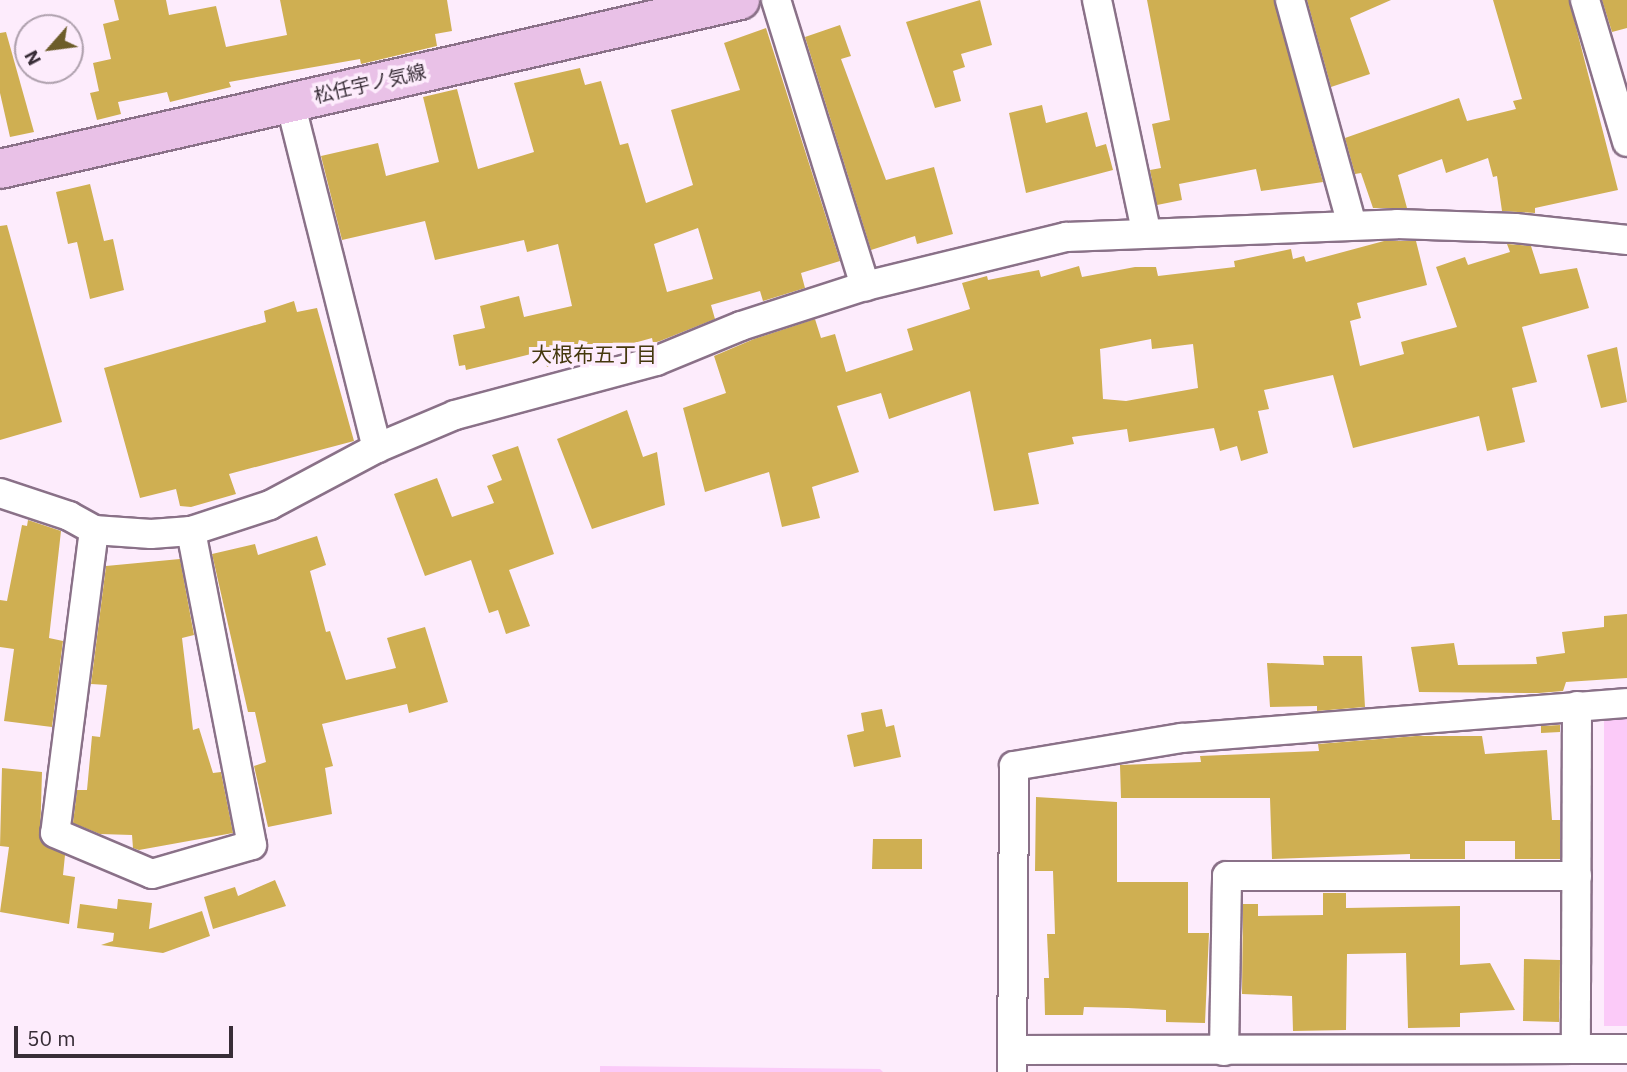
<!DOCTYPE html>
<html>
<head>
<meta charset="utf-8">
<style>
	body { margin:0 }
	#map { position:relative; width:1627px; height:1072px; overflow:hidden; background:#fdecfc; font-family:"IBM Plex Sans","Noto Sans JP",sans-serif }
	div>[style] { position:absolute }
	[style*='--x'] { left:calc(var(--x)*1px); top:calc(var(--y)*1px); width:calc(var(--w)*1px); rotate:calc(var(--a)*1deg) }
	.green>* { inset:0; background:#fbcaf8 }
	.building>* { inset:0; background:#cfaf52 }
	.roads { filter:drop-shadow(2px 0 #8a7188) drop-shadow(-2px 0 #8a7188) drop-shadow(0 2px #8a7188) drop-shadow(0 -2px #8a7188) }
	.minor>* { height:28px; margin:-14px; padding:0 14px; transform-origin:14px; border-radius:14px; background:#fff }
	.primary>* { height:38px; margin:-19px; padding:0 19px; transform-origin:19px; border-radius:19px; background:#e9c1e7 }
	span { translate:-50% -50%; white-space:nowrap; text-align:center; line-height:1.15; -webkit-text-stroke:7px #fdecfc; paint-order:stroke }
	.street-label { font-size:19px; color:#382d37 }
	.neighbourhood-label { font-size:21px; color:#45380e }
	.north { position:absolute; left:14px; top:14px; width:70px; height:70px; box-sizing:border-box; background:#fdecfc; border:2px solid #aea0ad; border-radius:50%; rotate:242deg; font-size:19px; font-weight:700; line-height:28px; text-align:center; color:#382d37 }
	.north::after { content:''; display:block; margin:auto; width:24px; height:32px; background:#6d5d2a; clip-path:polygon(50% 0,100% 100%,50% 72%,0 100%) }
	.scale { position:absolute; left:14px; top:1026px; width:219px; height:32px; box-sizing:border-box; border:4px solid #382d37; border-top:0; padding-left:9px; font-size:21px; line-height:24px; white-space:nowrap; color:#382d37; -webkit-text-stroke:5px #fdecfc; paint-order:stroke }
</style>
</head>
<body>
<div id="map">
	<div class="green">
		<div style="clip-path:polygon(1627px 713px,1627px 1026px,1604px 1026px,1604px 714px)"></div>
		<div style="clip-path:polygon(600px 1066px,880px 1069px,883px 1072px,600px 1072px)"></div>
	</div>
	<div class="building">
		<div style="clip-path:polygon(114px 0,166px 0,169px 15px,216px 6px,226px 47px,287px 35px,280px 0,447px 0,452px 31px,435px 34px,437px 46px,361px 64px,360px 59px,229px 82px,231px 87px,170px 102px,167px 92px,118px 102px,121px 114px,97px 120px,90px 93px,99px 91px,93px 63px,111px 59px,103px 24px,119px 20px)"></div>
		<div style="clip-path:polygon(980px 0,992px 45px,961px 54px,965px 67px,953px 71px,961px 101px,935px 108px,906px 22px)"></div>
		<div style="clip-path:polygon(1147px 0,1274px 0,1323px 182px,1261px 191px,1256px 169px,1179px 184px,1182px 200px,1157px 205px,1150px 170px,1161px 168px,1152px 124px,1170px 120px)"></div>
		<div style="clip-path:polygon(1307px 0,1391px 0,1350px 18px,1370px 74px,1331px 87px)"></div>
		<div style="clip-path:polygon(1493px 0,1569px 0,1618px 190px,1535px 208px,1535px 213px,1502px 211px,1497px 176px,1493px 177px,1488px 158px,1446px 173px,1442px 159px,1398px 175px,1407px 208px,1373px 208px,1361px 173px,1355px 174px,1345px 138px,1459px 98px,1467px 121px,1516px 109px,1513px 101px,1522px 99px)"></div>
		<div style="clip-path:polygon(1602px 0,1627px 0,1627px 28px,1612px 32px)"></div>
		<div style="clip-path:polygon(840px 25px,851px 56px,841px 59px,886px 180px,934px 167px,953px 234px,917px 244px,915px 236px,871px 250px,805px 37px)"></div>
		<div style="clip-path:polygon(evenodd,766px 28px,840px 261px,801px 273px,805px 288px,763px 301px,760px 291px,711px 305px,715px 319px,660px 341px,653px 343px,652px 338px,547px 367px,543px 351px,466px 370px,465px 365px,459px 366px,453px 335px,485px 328px,480px 306px,519px 296px,524px 317px,572px 306px,558px 244px,527px 252px,524px 240px,435px 260px,425px 221px,342px 240px,321px 156px,378px 143px,386px 176px,439px 162px,423px 97px,457px 89px,478px 169px,534px 152px,514px 83px,580px 68px,585px 85px,601px 81px,620px 145px,628px 143px,646px 203px,693px 185px,671px 110px,740px 90px,724px 43px,766px 28px,698px 228px,713px 279px,667px 292px,654px 244px,698px 228px)"></div>
		<div style="clip-path:polygon(6px 32px,34px 132px,10px 137px,0 93px,0 33px)"></div>
		<div style="clip-path:polygon(1042px 105px,1046px 123px,1087px 112px,1096px 147px,1106px 144px,1113px 170px,1026px 193px,1009px 113px)"></div>
		<div style="clip-path:polygon(90px 184px,104px 241px,113px 239px,124px 290px,90px 299px,77px 242px,68px 244px,56px 192px)"></div>
		<div style="clip-path:polygon(7px 225px,62px 422px,0 440px,0 226px)"></div>
		<div style="clip-path:polygon(evenodd,1384px 241px,1416px 241px,1427px 285px,1357px 303px,1361px 318px,1350px 321px,1360px 366px,1404px 354px,1401px 342px,1457px 327px,1436px 267px,1465px 257px,1468px 265px,1510px 252px,1507px 244px,1531px 246px,1540px 274px,1577px 268px,1589px 308px,1522px 327px,1537px 382px,1512px 388px,1525px 442px,1487px 451px,1479px 416px,1353px 448px,1333px 375px,1264px 390px,1269px 409px,1258px 411px,1268px 453px,1241px 461px,1237px 446px,1220px 451px,1214px 428px,1129px 442px,1127px 429px,1072px 437px,1074px 444px,1028px 453px,1039px 504px,994px 511px,970px 391px,889px 419px,881px 393px,837px 406px,859px 472px,812px 487px,820px 518px,782px 527px,769px 472px,705px 492px,683px 408px,726px 393px,714px 356px,754px 339px,815px 319px,821px 338px,835px 334px,846px 372px,913px 350px,907px 329px,970px 309px,962px 283px,987px 276px,988px 280px,1039px 270px,1041px 277px,1079px 266px,1082px 277px,1135px 267px,1156px 267px,1158px 276px,1235px 267px,1234px 261px,1291px 249px,1293px 259px,1304px 256px,1306px 262px,1384px 241px,1151px 339px,1152px 349px,1193px 344px,1198px 388px,1126px 401px,1103px 399px,1100px 349px,1151px 339px)"></div>
		<div style="clip-path:polygon(294px 301px,297px 312px,317px 308px,354px 441px,229px 474px,236px 494px,191px 507px,180px 506px,176px 489px,140px 498px,104px 368px,266px 322px,264px 311px)"></div>
		<div style="clip-path:polygon(1617px 347px,1627px 402px,1601px 408px,1587px 355px)"></div>
		<div style="clip-path:polygon(627px 410px,643px 457px,657px 452px,665px 505px,592px 529px,557px 439px)"></div>
		<div style="clip-path:polygon(518px 446px,554px 554px,509px 570px,530px 626px,506px 634px,498px 610px,489px 613px,471px 560px,425px 576px,394px 494px,437px 478px,452px 517px,494px 503px,487px 486px,502px 480px,492px 455px)"></div>
		<div style="clip-path:polygon(28px 520px,61px 531px,49px 638px,63px 641px,52px 727px,4px 721px,14px 649px,0 647px,0 600px,7px 601px,22px 525px,27px 526px)"></div>
		<div style="clip-path:polygon(317px 536px,326px 565px,310px 571px,326px 632px,330px 631px,346px 680px,396px 668px,387px 638px,425px 627px,448px 702px,409px 713px,407px 704px,322px 724px,333px 766px,325px 768px,332px 814px,268px 827px,254px 766px,266px 762px,255px 712px,248px 712px,212px 554px,255px 544px,258px 555px)"></div>
		<div style="clip-path:polygon(180px 559px,194px 635px,182px 638px,193px 730px,199px 728px,213px 773px,221px 772px,233px 833px,139px 850px,133px 848px,132px 835px,100px 834px,73px 823px,77px 790px,87px 790px,92px 736px,100px 737px,107px 685px,91px 684px,106px 566px)"></div>
		<div style="clip-path:polygon(1627px 614px,1627px 678px,1566px 682px,1563px 691px,1539px 693px,1419px 692px,1411px 647px,1454px 643px,1458px 665px,1537px 664px,1536px 657px,1565px 653px,1562px 632px,1604px 627px,1604px 616px)"></div>
		<div style="clip-path:polygon(1323px 656px,1362px 656px,1365px 707px,1317px 711px,1317px 706px,1270px 707px,1267px 663px,1324px 665px)"></div>
		<div style="clip-path:polygon(882px 709px,886px 727px,894px 725px,901px 757px,854px 767px,847px 735px,864px 731px,861px 713px)"></div>
		<div style="clip-path:polygon(1560px 725px,1560px 732px,1541px 733px,1541px 726px)"></div>
		<div style="clip-path:polygon(1416px 736px,1482px 736px,1485px 754px,1547px 750px,1552px 820px,1560px 820px,1560px 859px,1515px 859px,1515px 841px,1465px 841px,1465px 859px,1410px 859px,1410px 854px,1272px 859px,1270px 798px,1121px 798px,1120px 765px,1201px 762px,1200px 756px,1319px 751px,1318px 744px)"></div>
		<div style="clip-path:polygon(2px 768px,42px 772px,40px 840px,65px 855px,63px 875px,75px 877px,69px 924px,0 912px,9px 847px,0 846px)"></div>
		<div style="clip-path:polygon(1036px 797px,1117px 802px,1117px 882px,1188px 882px,1188px 933px,1209px 933px,1205px 1023px,1166px 1022px,1166px 1010px,1128px 1008px,1084px 1007px,1083px 1015px,1045px 1015px,1044px 978px,1049px 978px,1047px 934px,1055px 934px,1053px 871px,1035px 871px)"></div>
		<div style="clip-path:polygon(873px 839px,922px 839px,922px 869px,872px 869px)"></div>
		<div style="clip-path:polygon(275px 880px,286px 906px,213px 929px,204px 897px,235px 887px,238px 896px)"></div>
		<div style="clip-path:polygon(1323px 893px,1346px 893px,1346px 908px,1460px 906px,1460px 965px,1490px 963px,1515px 1010px,1460px 1013px,1460px 1027px,1408px 1028px,1406px 953px,1347px 954px,1346px 1030px,1293px 1031px,1292px 996px,1242px 994px,1243px 904px,1258px 904px,1258px 916px,1323px 915px)"></div>
		<div style="clip-path:polygon(118px 899px,152px 903px,149px 929px,202px 911px,210px 936px,163px 953px,101px 945px,113px 941px,114px 933px,77px 928px,80px 904px,117px 909px)"></div>
		<div style="clip-path:polygon(1524px 959px,1560px 960px,1559px 1022px,1523px 1021px)"></div>
	</div>
	<div class="roads">
		<div class="minor">
			<div style="--x:776;--y:0;--w:300;--a:72.7"></div>
			<div style="--x:1097;--y:0;--w:236;--a:78"></div>
			<div style="--x:1290;--y:0;--w:233;--a:74.6"></div>
			<div style="--x:1585;--y:0;--w:148;--a:73.5"></div>
			<div style="--x:290;--y:102;--w:357;--a:75.9"></div>
			<div style="--x:0;--y:493;--w:73;--a:18.4"></div>
			<div style="--x:69;--y:516;--w:29;--a:29"></div>
			<div style="--x:94;--y:530;--w:57;--a:4"></div>
			<div style="--x:151;--y:534;--w:40;--a:-4.3"></div>
			<div style="--x:191;--y:531;--w:83;--a:-18.2"></div>
			<div style="--x:270;--y:505;--w:121;--a:-28"></div>
			<div style="--x:377;--y:448;--w:85;--a:-22.9"></div>
			<div style="--x:455;--y:415;--w:208;--a:-15"></div>
			<div style="--x:656;--y:361;--w:92;--a:-22.4"></div>
			<div style="--x:741;--y:326;--w:130;--a:-17.9"></div>
			<div style="--x:865;--y:286;--w:207;--a:-13.7"></div>
			<div style="--x:1066;--y:237;--w:331;--a:-2.2"></div>
			<div style="--x:1397;--y:224;--w:118;--a:1.9"></div>
			<div style="--x:1515;--y:228;--w:113;--a:6.1"></div>
			<div style="--x:94;--y:530;--w:305;--a:97.3"></div>
			<div style="--x:55;--y:833;--w:105;--a:22.9"></div>
			<div style="--x:152;--y:874;--w:104;--a:-16.2"></div>
			<div style="--x:252;--y:845;--w:320;--a:-101"></div>
			<div style="--x:1577;--y:706;--w:343;--a:90.2"></div>
			<div style="--x:1576;--y:1049;--w:51;--a:0"></div>
			<div style="--x:1012;--y:1050;--w:564;--a:-0.1"></div>
			<div style="--x:1224;--y:1051;--w:175;--a:-89"></div>
			<div style="--x:1227;--y:876;--w:350;--a:0"></div>
			<div style="--x:1012;--y:1072;--w:306;--a:-89.6"></div>
			<div style="--x:1014;--y:766;--w:170;--a:-9.5"></div>
			<div style="--x:1182;--y:738;--w:446;--a:-4.5"></div>
		</div>
		<div class="primary">
			<div style="--x:0;--y:169;--w:759;--a:-12.86"></div>
		</div>
	</div>
	<div class="street-label">
		<span style="left:370px;top:84px;rotate:-13deg">松任宇ノ気線</span>
	</div>
	<div class="neighbourhood-label">
		<span style="left:594px;top:354px">大根布五丁目</span>
	</div>
	<div class="north">N</div>
	<div class="scale">50 m</div>
</div>
</body>
</html>
